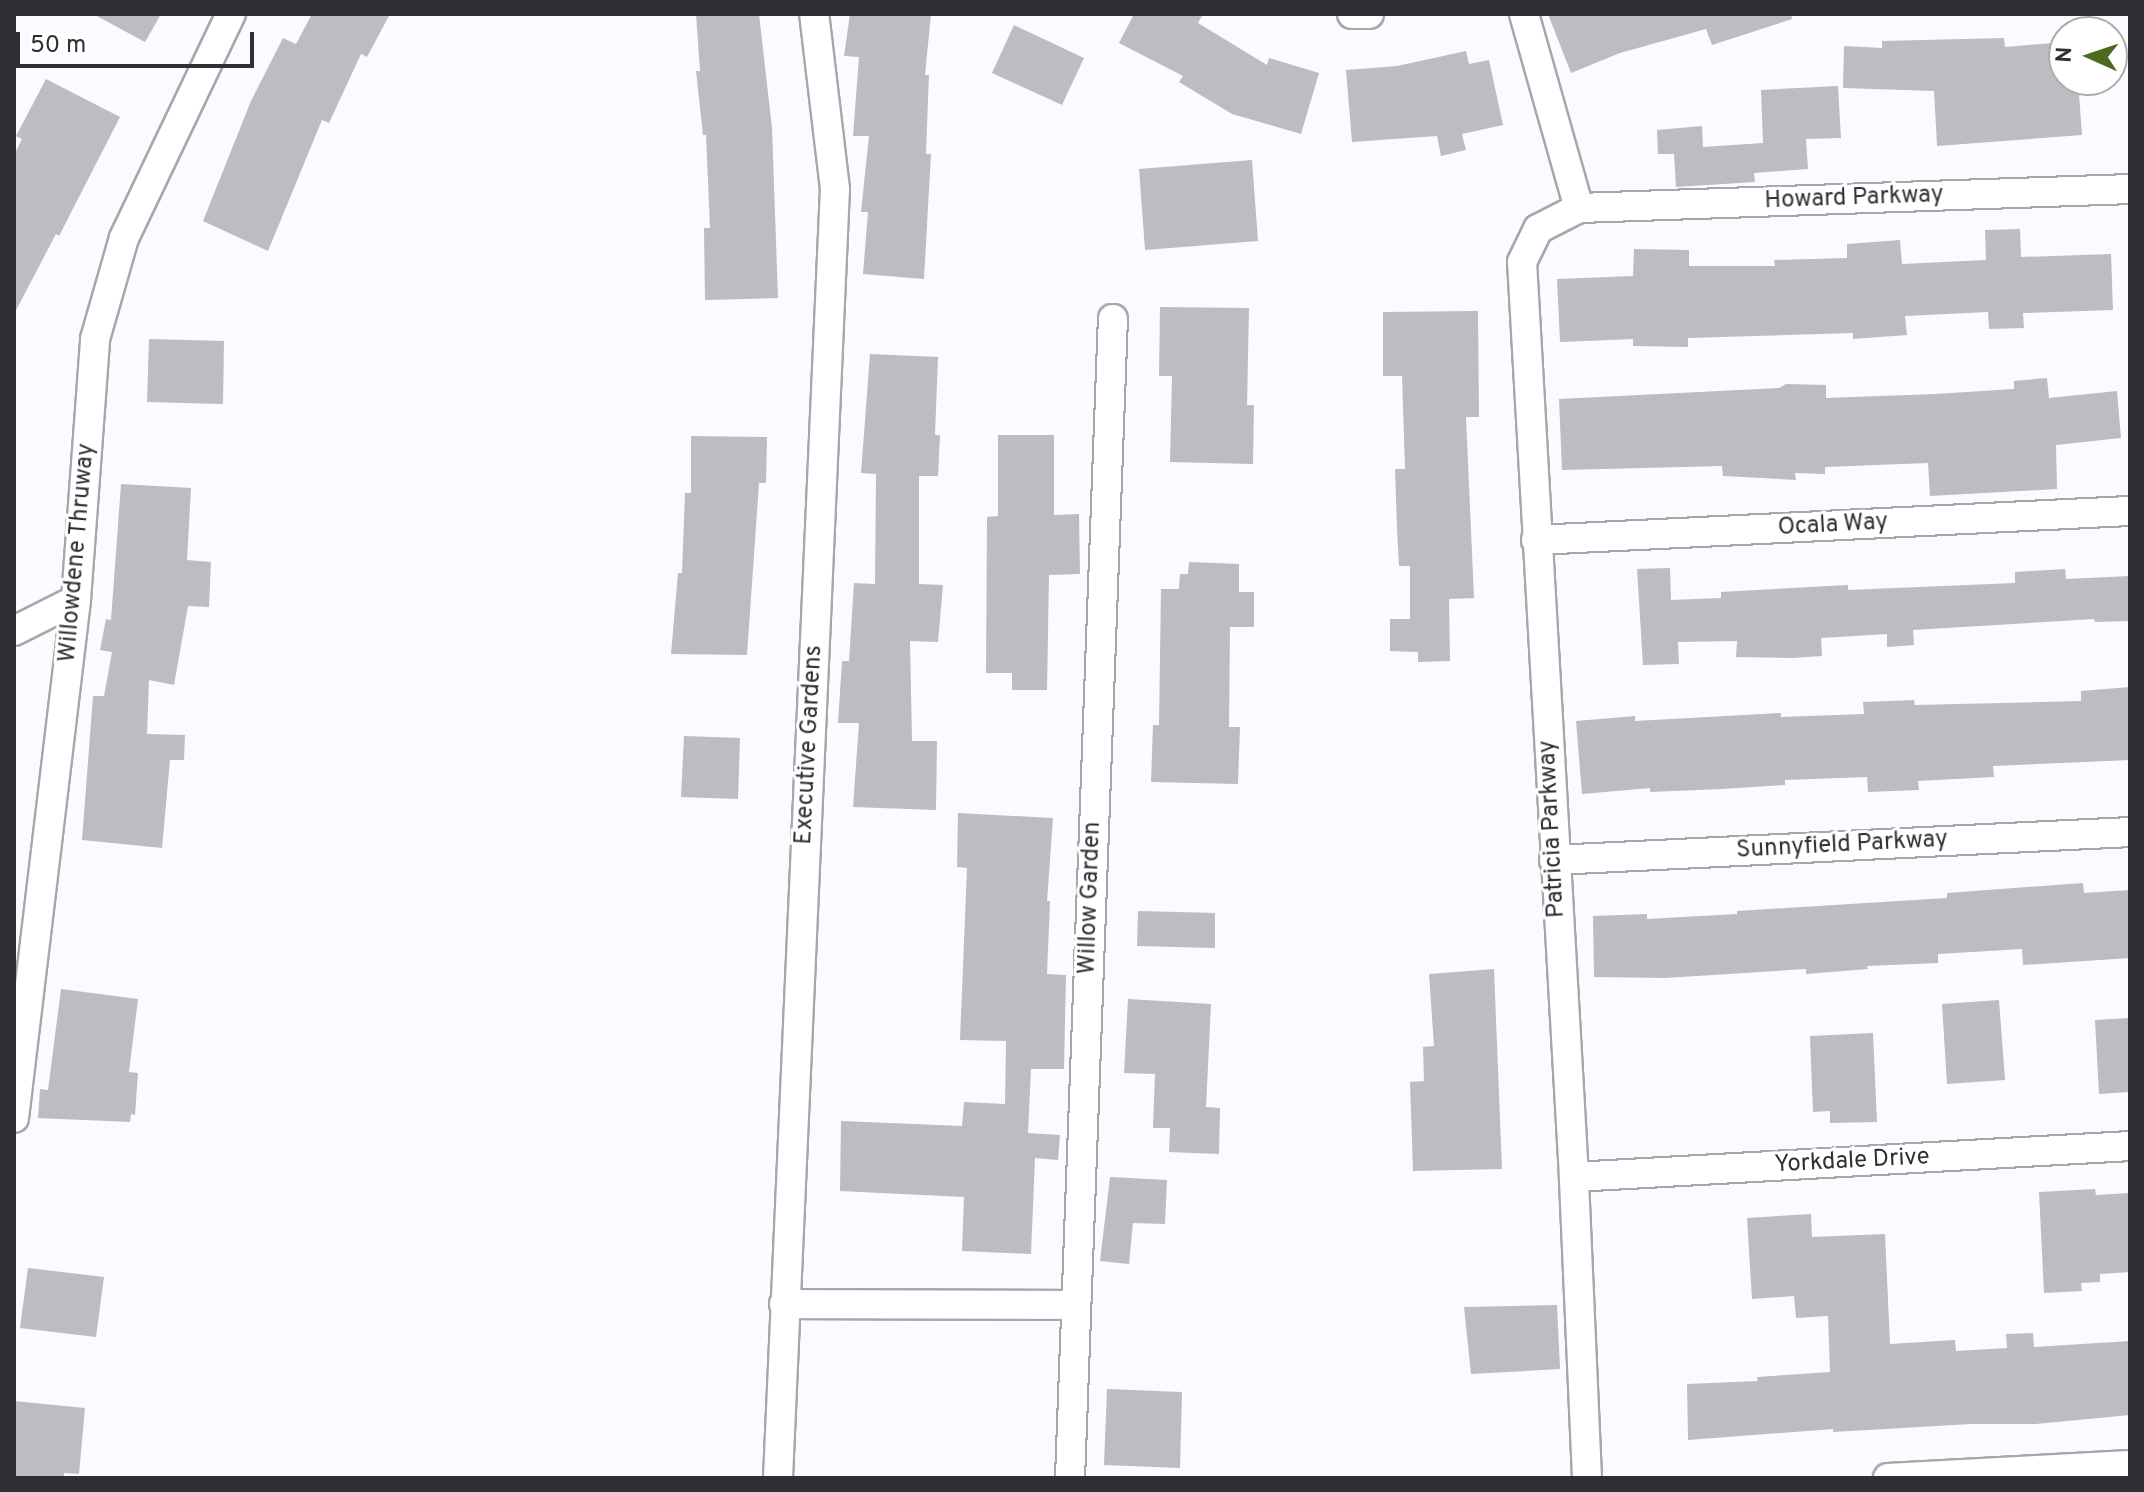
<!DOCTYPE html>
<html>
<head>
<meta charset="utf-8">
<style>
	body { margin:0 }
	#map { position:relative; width:2144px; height:1492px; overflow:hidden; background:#fbfafe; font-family:Overpass,sans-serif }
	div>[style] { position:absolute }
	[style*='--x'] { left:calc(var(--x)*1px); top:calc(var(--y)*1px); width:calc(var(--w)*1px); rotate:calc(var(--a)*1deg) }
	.building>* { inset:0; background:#bebbc3 }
	.roads { filter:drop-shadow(2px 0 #a7a6ae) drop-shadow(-2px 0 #a7a6ae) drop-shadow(0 2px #a7a6ae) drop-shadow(0 -2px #a7a6ae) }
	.street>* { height:28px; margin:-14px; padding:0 14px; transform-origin:14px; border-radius:14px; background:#fff }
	span { translate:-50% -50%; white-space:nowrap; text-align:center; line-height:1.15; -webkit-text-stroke:6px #fff; paint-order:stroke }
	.street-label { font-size:24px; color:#302f33 }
	.frame { position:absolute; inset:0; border:16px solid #302f33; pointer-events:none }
	.north { position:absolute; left:2048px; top:16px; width:80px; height:80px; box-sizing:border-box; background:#fff; border:2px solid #acacad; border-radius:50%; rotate:273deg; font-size:22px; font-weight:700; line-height:32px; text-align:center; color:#302f33 }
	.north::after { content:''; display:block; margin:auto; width:28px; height:36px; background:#4b6b21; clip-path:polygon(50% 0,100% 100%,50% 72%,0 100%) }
	.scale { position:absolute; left:16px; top:32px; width:238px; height:36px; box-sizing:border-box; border:4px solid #302f33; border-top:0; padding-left:10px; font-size:24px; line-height:28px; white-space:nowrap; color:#302f33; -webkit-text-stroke:6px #fff; paint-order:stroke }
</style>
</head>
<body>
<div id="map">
	<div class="building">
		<div style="clip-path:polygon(93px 14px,161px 14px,145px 42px)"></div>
		<div style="clip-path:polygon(312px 14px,390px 14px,367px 57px,361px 54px,329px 123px,322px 120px,268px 251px,203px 221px,251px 101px,283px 38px,296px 44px)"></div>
		<div style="clip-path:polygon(696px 14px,759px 14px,772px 128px,778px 298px,705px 300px,704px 228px,710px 228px,706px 135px,703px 135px,696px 71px,700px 71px)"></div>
		<div style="clip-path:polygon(850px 14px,931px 14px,925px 75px,929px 75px,926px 154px,931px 154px,924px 279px,863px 274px,868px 212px,861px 212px,869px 136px,853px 136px,859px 57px,844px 56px)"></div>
		<div style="clip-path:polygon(1134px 14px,1203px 14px,1198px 23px,1267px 65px,1269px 58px,1319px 73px,1301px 134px,1232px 114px,1179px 82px,1183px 76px,1119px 43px)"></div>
		<div style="clip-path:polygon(1548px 14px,1791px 14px,1792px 19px,1712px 45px,1706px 29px,1620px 53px,1571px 73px)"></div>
		<div style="clip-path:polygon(1014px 25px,1084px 58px,1062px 105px,992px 73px)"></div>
		<div style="clip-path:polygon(2004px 38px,2005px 47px,2064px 42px,2064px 80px,2078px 80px,2082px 135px,1937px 146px,1934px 91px,1843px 88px,1844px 46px,1882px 48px,1882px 41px)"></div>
		<div style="clip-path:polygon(1466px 51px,1469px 64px,1489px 60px,1503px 125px,1462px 134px,1466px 150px,1441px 156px,1437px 136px,1352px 142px,1346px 70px,1397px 66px)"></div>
		<div style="clip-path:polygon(46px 79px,120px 117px,59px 236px,56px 234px,14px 314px,14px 155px,22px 139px,16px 136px)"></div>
		<div style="clip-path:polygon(1838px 86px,1841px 138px,1806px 139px,1808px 169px,1754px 173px,1755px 182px,1676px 187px,1674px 154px,1658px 154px,1657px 130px,1702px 126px,1703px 147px,1763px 143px,1761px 90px)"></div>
		<div style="clip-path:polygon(1252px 160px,1258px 241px,1145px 250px,1139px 169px)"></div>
		<div style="clip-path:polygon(2020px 229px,2021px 257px,2111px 254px,2113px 310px,2023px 313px,2024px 328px,1989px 329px,1988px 312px,1905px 316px,1907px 335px,1853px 339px,1853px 333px,1688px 338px,1688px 347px,1633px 346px,1633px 339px,1560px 342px,1557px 279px,1633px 276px,1634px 249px,1689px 250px,1689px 266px,1775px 266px,1774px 260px,1847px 258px,1847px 244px,1900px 240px,1902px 264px,1986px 260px,1985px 230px)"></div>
		<div style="clip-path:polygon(1160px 307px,1249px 308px,1247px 405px,1254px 405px,1253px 464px,1170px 462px,1172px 376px,1159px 376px)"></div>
		<div style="clip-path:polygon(1478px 311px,1479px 417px,1466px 417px,1474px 598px,1449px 599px,1450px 661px,1418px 662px,1418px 652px,1390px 651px,1390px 619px,1410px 619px,1410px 566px,1399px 566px,1397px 528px,1395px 469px,1405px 469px,1402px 376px,1383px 376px,1383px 312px)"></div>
		<div style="clip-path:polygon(149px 339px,224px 341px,223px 404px,147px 402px)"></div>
		<div style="clip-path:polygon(870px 354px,938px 357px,935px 435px,940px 435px,938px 476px,919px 476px,919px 584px,943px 585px,938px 642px,910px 641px,912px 741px,937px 741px,936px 810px,853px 807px,859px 723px,838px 723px,842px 661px,849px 661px,854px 583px,875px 584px,876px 474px,861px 473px)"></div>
		<div style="clip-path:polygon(2047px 378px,2049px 398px,2117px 391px,2121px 438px,2056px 445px,2057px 489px,1930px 496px,1928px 463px,1825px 467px,1825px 474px,1795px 473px,1796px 480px,1723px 476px,1722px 466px,1562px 470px,1559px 399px,1779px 388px,1786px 384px,1826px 385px,1826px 398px,1935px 394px,2014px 389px,2014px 381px)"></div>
		<div style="clip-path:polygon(998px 435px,1054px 435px,1054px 515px,1079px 514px,1080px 574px,1049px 575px,1047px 690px,1012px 690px,1012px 673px,986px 673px,987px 517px,998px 516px)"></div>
		<div style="clip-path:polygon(691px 436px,767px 437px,766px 483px,759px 483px,747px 655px,671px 654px,678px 573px,682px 573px,685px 493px,691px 493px)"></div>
		<div style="clip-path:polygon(121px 484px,191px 488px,187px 560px,211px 562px,209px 607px,188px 606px,174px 685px,149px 680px,147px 734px,185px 735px,184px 760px,170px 760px,162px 848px,82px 840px,93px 696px,104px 696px,112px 652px,100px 650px,106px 619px,111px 620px)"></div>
		<div style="clip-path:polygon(1189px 562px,1239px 564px,1239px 592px,1254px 592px,1254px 627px,1230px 627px,1229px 727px,1240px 727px,1238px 784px,1151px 782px,1153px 725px,1159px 725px,1161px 589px,1179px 589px,1180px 574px,1188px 574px)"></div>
		<div style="clip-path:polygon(1670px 568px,1671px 600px,1721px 598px,1721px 592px,1848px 585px,1848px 590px,2015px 583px,2015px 572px,2065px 569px,2066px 579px,2130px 576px,2130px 621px,2095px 622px,2094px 619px,1913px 630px,1914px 645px,1887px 647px,1887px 634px,1821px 638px,1822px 656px,1793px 658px,1736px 657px,1737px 641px,1678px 642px,1679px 664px,1643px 665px,1637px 569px)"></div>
		<div style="clip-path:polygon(2130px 687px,2130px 760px,1993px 766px,1994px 777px,1918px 781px,1919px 790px,1868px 792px,1867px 777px,1785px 780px,1785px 785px,1722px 789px,1650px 792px,1650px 788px,1582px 794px,1576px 721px,1635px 716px,1635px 721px,1781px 713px,1781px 717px,1864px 714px,1863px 702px,1914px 700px,1915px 705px,2081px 701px,2081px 691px)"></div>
		<div style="clip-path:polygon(684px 736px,740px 738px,738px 799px,681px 797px)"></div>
		<div style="clip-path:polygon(958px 813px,1053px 818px,1047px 901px,1050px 901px,1047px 974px,1066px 975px,1064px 1069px,1031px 1069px,1028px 1133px,1060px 1135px,1058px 1160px,1035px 1158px,1031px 1254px,962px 1251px,964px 1197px,840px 1191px,841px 1121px,962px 1126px,964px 1102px,1005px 1104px,1006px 1041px,960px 1040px,967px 868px,957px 867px)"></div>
		<div style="clip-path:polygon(2083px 883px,2084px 893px,2130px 890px,2130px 958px,2023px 965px,2022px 949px,1938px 954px,1938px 963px,1867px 966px,1868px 969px,1806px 974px,1806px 969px,1665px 978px,1594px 977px,1593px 916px,1647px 914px,1647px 919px,1737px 914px,1737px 911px,1947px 898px,1947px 893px)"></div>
		<div style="clip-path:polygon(1138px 911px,1215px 913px,1215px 948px,1137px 946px)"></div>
		<div style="clip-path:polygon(1494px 969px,1502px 1169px,1413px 1171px,1410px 1082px,1424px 1081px,1423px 1047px,1434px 1046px,1429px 974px)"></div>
		<div style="clip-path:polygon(61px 989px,138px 999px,129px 1072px,138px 1073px,135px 1115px,131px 1114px,130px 1122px,38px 1118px,40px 1089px,48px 1090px)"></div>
		<div style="clip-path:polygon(1128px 999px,1211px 1004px,1206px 1107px,1220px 1108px,1219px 1154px,1169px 1152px,1170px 1128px,1153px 1128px,1155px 1074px,1124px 1073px)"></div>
		<div style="clip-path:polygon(1999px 1000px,2005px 1080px,1947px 1084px,1942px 1004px)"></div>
		<div style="clip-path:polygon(2130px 1018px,2130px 1092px,2099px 1094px,2095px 1020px)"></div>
		<div style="clip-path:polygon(1873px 1033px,1877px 1122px,1830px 1123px,1830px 1111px,1813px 1112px,1810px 1036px)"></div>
		<div style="clip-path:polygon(1110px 1177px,1167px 1180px,1165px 1224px,1133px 1223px,1129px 1264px,1100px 1261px)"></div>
		<div style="clip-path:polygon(2095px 1189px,2096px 1195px,2130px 1193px,2130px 1272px,2100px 1274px,2100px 1282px,2081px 1283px,2082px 1291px,2044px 1293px,2039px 1192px)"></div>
		<div style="clip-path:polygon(1811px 1214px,1812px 1237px,1885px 1234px,1890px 1344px,1955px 1340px,1956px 1351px,2007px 1348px,2006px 1334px,2033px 1333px,2034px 1347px,2130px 1341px,2130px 1415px,2036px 1424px,1971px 1424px,1833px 1432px,1833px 1429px,1688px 1440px,1687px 1384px,1758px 1381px,1757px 1377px,1830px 1372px,1828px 1316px,1796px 1318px,1794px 1296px,1752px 1299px,1747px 1218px)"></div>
		<div style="clip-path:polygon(28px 1268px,104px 1277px,96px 1337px,20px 1328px)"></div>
		<div style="clip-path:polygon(1557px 1305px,1560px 1369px,1471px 1374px,1464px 1307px)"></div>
		<div style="clip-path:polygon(1107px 1389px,1182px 1392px,1180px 1468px,1104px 1465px)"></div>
		<div style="clip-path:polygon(14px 1401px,85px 1408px,79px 1474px,64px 1473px,64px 1478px,14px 1478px)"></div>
	</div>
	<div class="roads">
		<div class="street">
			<div style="--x:1352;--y:14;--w:17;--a:0"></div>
			<div style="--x:1524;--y:14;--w:202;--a:74.2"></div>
			<div style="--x:1536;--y:540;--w:595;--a:-2.8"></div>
			<div style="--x:14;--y:631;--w:69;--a:-26.6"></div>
			<div style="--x:1554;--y:860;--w:577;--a:-2.78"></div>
			<div style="--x:14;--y:1118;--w:522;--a:-83.17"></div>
			<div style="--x:76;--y:600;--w:262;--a:-85.8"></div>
			<div style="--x:95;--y:339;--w:105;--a:-74"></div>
			<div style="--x:124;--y:238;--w:248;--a:-64.5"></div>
			<div style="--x:1574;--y:1177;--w:557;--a:-3.19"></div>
			<div style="--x:784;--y:1304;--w:290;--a:0.2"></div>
			<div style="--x:778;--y:1478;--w:1290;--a:-87.47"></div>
			<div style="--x:835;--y:189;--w:176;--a:-96.8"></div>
			<div style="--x:1070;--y:1478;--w:1160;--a:-87.88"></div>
			<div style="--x:1587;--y:1478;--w:301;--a:-92.5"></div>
			<div style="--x:1574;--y:1177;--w:916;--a:-93.25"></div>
			<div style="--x:1522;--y:262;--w:37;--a:-64"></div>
			<div style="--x:1538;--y:229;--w:46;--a:-27.1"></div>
			<div style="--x:1579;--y:208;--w:551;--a:-1.97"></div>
			<div style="--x:1888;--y:1478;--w:242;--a:-3.1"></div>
		</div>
	</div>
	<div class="street-label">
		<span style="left:1854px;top:199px;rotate:-2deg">Howard Parkway</span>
		<span style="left:1833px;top:526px;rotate:-3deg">Ocala Way</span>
		<span style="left:78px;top:553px;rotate:-85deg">Willowdene Thruway</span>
		<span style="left:810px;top:745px;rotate:-87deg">Executive Gardens</span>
		<span style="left:1553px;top:829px;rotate:-93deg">Patricia Parkway</span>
		<span style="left:1842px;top:846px;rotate:-3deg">Sunnyfield Parkway</span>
		<span style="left:1091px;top:898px;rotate:-88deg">Willow Garden</span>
		<span style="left:1852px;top:1162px;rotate:-3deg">Yorkdale Drive</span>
	</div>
	<div class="frame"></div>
	<div class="north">N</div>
	<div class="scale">50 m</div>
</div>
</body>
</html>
